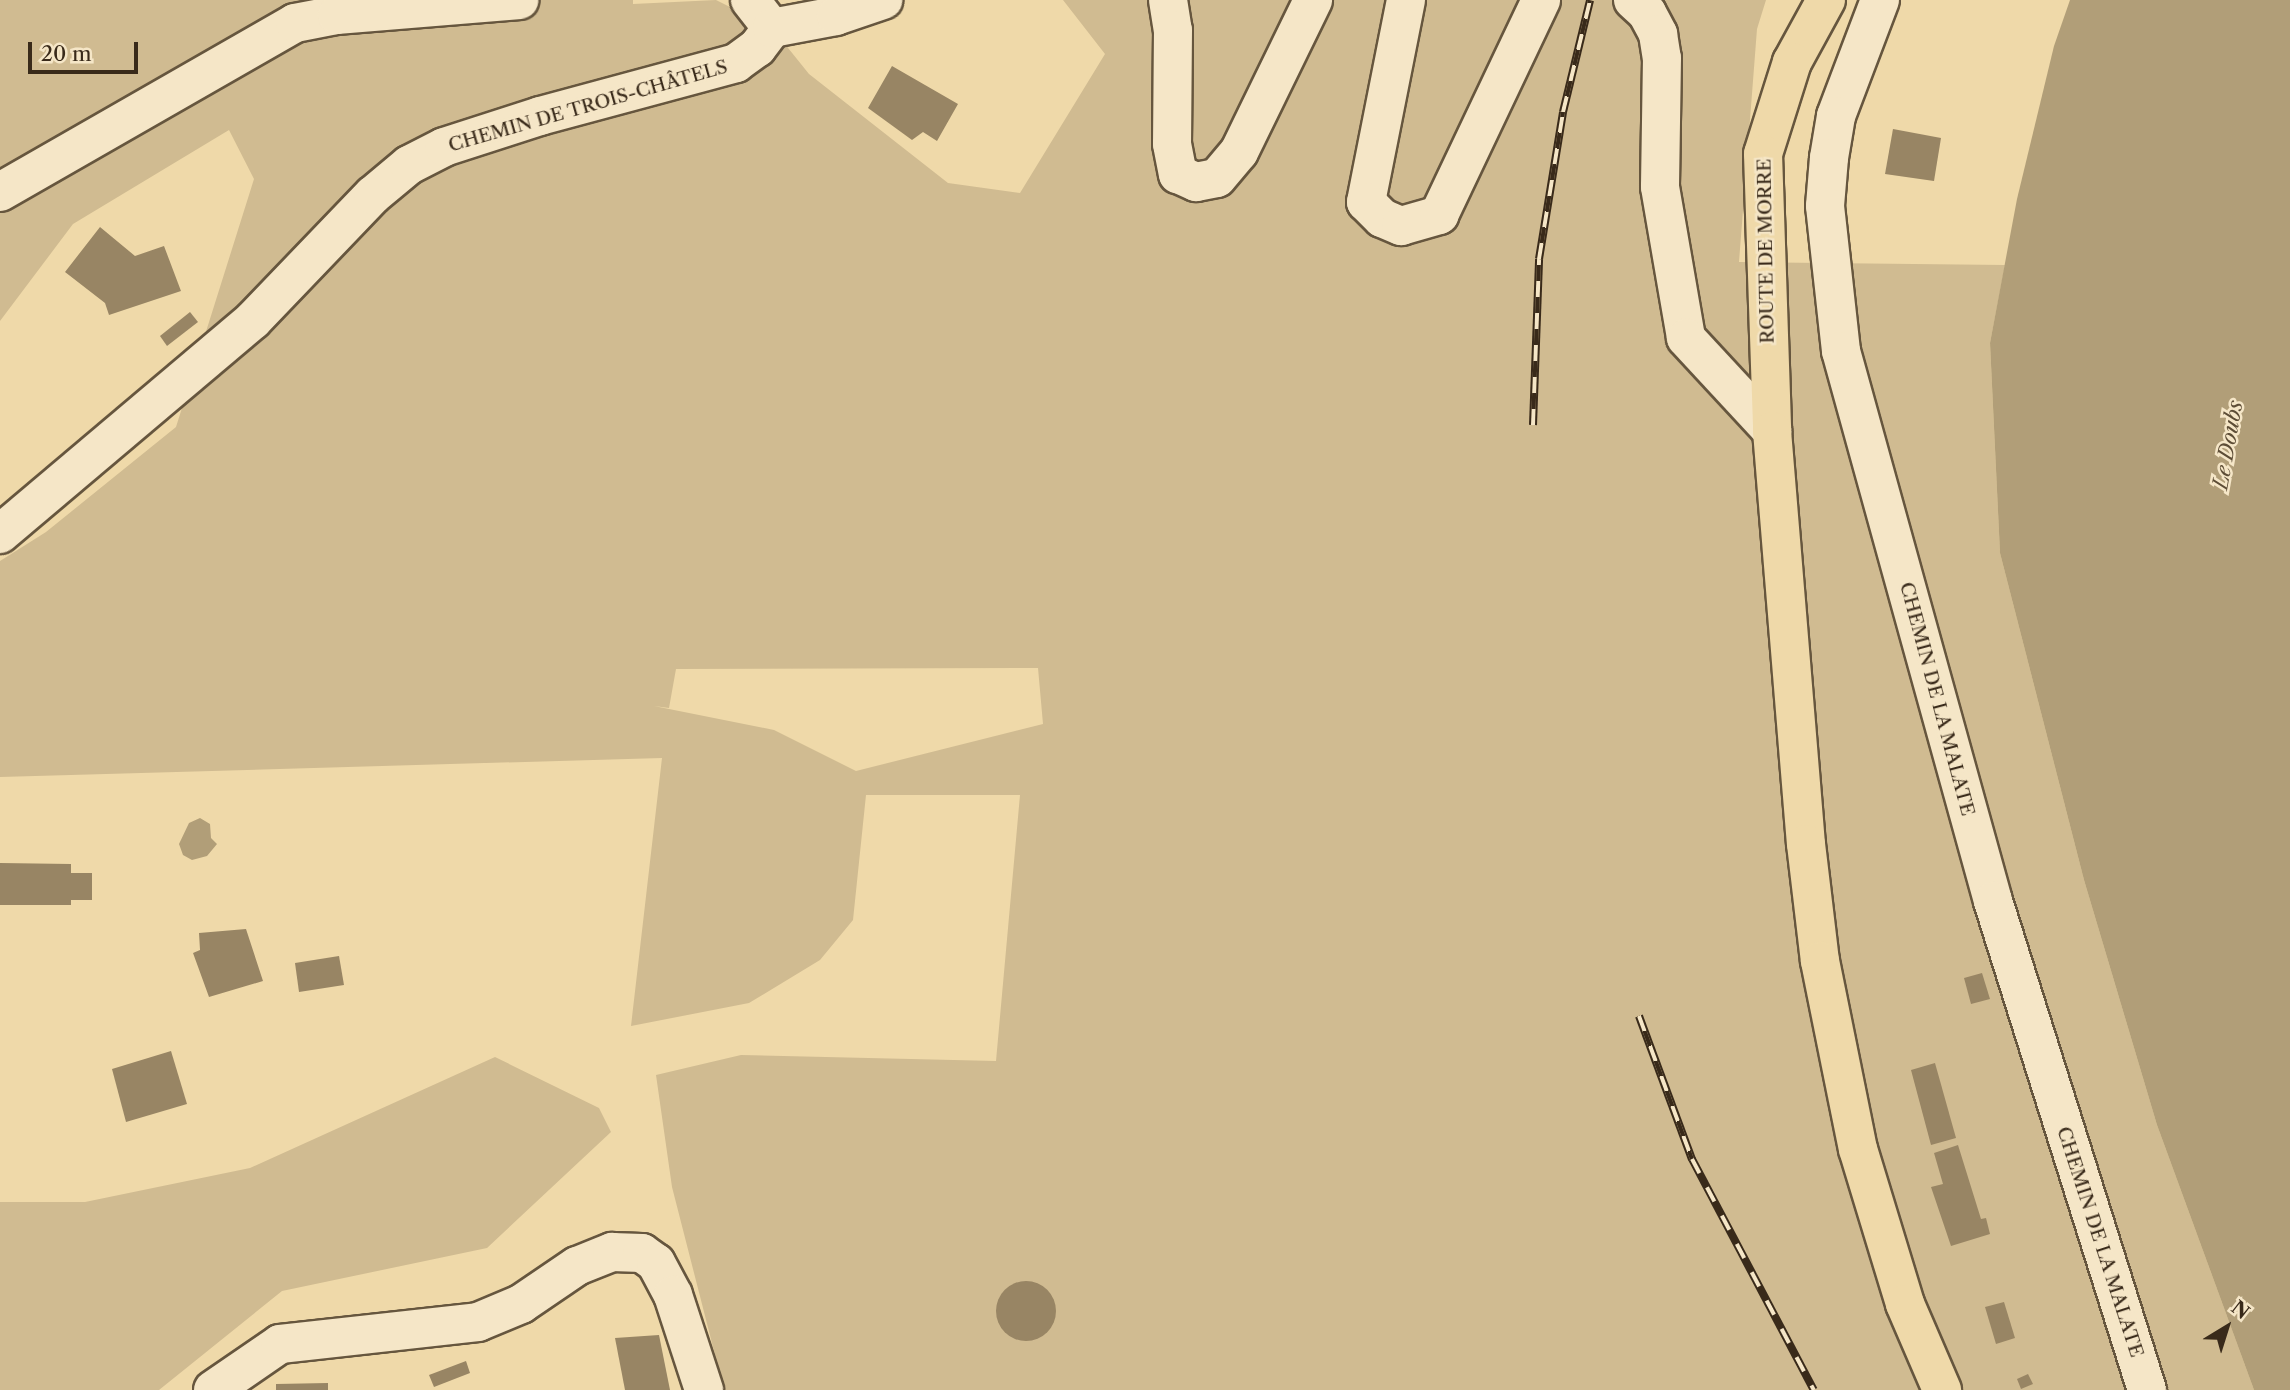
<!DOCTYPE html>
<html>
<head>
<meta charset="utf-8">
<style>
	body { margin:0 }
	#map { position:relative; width:2290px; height:1390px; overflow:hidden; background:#efd9a9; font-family:"Libre Caslon Text",serif }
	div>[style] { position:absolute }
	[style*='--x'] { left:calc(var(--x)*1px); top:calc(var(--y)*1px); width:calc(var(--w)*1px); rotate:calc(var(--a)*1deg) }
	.green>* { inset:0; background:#d0bb91 }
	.water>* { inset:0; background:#b19e78 }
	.building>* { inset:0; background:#988564 }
	.round { border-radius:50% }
	.roads { filter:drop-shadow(2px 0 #66563e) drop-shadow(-2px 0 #66563e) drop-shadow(0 2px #66563e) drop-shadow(0 -2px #66563e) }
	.minor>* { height:38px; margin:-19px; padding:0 19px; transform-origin:19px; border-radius:19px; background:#f5e6c7 }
	.major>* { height:38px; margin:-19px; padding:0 19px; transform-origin:19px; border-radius:19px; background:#efd9a9 }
	.rail>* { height:8px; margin-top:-4px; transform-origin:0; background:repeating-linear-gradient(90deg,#f5e6c7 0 16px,#392a1a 0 32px); box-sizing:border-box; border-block:2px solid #392a1a }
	span { translate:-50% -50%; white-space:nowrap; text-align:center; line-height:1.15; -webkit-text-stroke:5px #f5e6c7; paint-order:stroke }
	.street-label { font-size:19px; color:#392a1a }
	.water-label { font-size:21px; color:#5d4d36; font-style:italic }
	.north { position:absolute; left:2192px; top:1292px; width:70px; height:70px; -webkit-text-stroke:5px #f5e6c7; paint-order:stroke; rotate:38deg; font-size:19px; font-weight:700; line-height:28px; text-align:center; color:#392a1a }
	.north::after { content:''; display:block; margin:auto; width:24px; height:32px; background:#392a1a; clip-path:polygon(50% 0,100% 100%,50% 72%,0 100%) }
	.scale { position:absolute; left:28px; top:42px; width:110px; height:32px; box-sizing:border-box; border:4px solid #392a1a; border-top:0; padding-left:9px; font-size:21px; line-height:24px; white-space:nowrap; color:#392a1a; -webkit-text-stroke:5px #f5e6c7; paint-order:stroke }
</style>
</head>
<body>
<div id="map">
	<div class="green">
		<div style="clip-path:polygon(evenodd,0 0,633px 0,633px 4px,716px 0,772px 28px,809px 74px,948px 183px,1020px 193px,1105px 54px,1063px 0,1766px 0,1757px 29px,1739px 262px,2005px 265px,1990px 343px,2000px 553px,2084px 880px,2157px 1125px,2254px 1390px,724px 1390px,672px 1187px,656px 1075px,741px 1055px,996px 1061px,1020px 795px,866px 795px,853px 920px,820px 960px,749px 1003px,631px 1026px,662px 758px,0 777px,0 561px,46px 532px,176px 427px,254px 179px,229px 130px,73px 224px,0 321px,0 0,1038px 668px,1043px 724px,856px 771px,774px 730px,654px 706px,669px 708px,676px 669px,1038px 668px)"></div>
		<div style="clip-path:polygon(495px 1057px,599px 1108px,611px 1132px,487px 1248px,282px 1291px,159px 1390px,0 1390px,0 1202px,85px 1202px,250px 1168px)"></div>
	</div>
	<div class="water">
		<div style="clip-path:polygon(2070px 0,2290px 0,2290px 1390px,2254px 1390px,2157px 1125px,2084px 880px,2000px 553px,1990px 343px,2017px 199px,2054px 46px)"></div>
		<div style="clip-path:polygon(200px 818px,210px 824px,211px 838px,217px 844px,207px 856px,192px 860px,183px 855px,179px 844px,189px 823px)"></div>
	</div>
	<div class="building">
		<div style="clip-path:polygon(892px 66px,958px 104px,937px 141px,923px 132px,912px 140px,868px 108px)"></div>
		<div style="clip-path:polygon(1893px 129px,1941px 138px,1934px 181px,1885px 174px)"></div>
		<div style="clip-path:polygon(100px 227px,135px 256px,164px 246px,181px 291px,109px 315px,105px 303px,65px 272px)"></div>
		<div style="clip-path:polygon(190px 312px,198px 322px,167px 346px,160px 336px)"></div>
		<div style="clip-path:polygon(0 863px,71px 864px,71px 873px,92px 873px,92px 900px,71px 900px,71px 905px,0 905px)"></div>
		<div style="clip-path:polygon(246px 929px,263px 981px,209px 997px,193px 953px,200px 950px,199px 933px)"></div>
		<div style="clip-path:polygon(339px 956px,344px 985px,299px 992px,295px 963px)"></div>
		<div style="clip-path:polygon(1982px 973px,1990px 999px,1971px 1004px,1964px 978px)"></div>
		<div style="clip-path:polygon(171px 1051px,187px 1104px,126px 1122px,112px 1069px)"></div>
		<div style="clip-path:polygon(1935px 1063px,1956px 1138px,1931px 1145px,1911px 1070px)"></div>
		<div style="clip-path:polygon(1958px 1145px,1981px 1219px,1986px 1218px,1990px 1234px,1951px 1246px,1931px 1187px,1943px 1184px,1934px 1153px)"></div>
		<div class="round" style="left:996px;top:1281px;width:60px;height:60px"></div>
		<div style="clip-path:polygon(2004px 1302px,2015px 1338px,1996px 1344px,1985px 1307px)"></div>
		<div style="clip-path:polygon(659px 1335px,670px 1390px,625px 1390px,615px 1338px)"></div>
		<div style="clip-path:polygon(466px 1361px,470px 1373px,434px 1387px,429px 1375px)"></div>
		<div style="clip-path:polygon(2028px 1374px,2033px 1384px,2021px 1389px,2017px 1379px)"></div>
		<div style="clip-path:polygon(328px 1383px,328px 1390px,276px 1390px,276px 1384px)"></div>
	</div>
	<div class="roads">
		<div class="minor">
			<div style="--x:750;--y:0;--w:36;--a:52"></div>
			<div style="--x:1168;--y:0;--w:30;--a:81"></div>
			<div style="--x:1173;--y:30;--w:114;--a:90.5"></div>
			<div style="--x:1172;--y:144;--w:31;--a:79"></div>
			<div style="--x:1178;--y:174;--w:20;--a:24"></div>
			<div style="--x:1196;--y:182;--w:21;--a:-11"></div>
			<div style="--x:1217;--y:178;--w:34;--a:-50"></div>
			<div style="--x:1239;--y:152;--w:169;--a:-64"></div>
			<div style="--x:1406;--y:0;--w:206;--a:101.2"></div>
			<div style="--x:1366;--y:202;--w:23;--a:45"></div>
			<div style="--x:1382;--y:218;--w:21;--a:23"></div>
			<div style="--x:1401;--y:226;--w:40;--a:-16"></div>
			<div style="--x:1439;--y:215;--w:238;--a:-64.6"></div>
			<div style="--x:1633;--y:0;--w:19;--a:43"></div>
			<div style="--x:1647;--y:13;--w:24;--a:62"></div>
			<div style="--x:1658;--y:34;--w:24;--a:81"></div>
			<div style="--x:1662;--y:58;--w:129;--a:90.9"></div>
			<div style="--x:1660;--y:187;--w:153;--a:80.2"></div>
			<div style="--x:1686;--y:338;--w:127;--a:47.2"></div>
			<div style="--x:1880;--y:0;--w:124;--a:110.8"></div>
			<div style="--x:1836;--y:116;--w:43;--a:99.5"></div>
			<div style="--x:1829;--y:158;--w:48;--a:94.8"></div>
			<div style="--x:1825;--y:206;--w:146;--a:83.7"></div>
			<div style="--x:1841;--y:351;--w:571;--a:74.55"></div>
			<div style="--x:1993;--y:901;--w:513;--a:72.52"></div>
			<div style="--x:0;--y:192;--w:340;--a:-29.8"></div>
			<div style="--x:295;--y:23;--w:43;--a:-10.8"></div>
			<div style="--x:337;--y:15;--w:183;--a:-4.7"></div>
			<div style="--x:0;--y:534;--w:331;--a:-40.2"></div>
			<div style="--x:253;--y:320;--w:173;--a:-46.2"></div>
			<div style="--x:373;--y:195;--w:47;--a:-39.8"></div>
			<div style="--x:409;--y:165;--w:39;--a:-27"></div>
			<div style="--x:444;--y:147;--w:101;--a:-17.9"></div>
			<div style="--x:540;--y:116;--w:203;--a:-15.1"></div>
			<div style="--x:736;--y:63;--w:26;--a:-36"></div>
			<div style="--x:757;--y:48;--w:25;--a:-53"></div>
			<div style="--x:772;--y:28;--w:65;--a:-10.6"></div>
			<div style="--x:836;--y:16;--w:50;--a:-18.8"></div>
			<div style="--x:213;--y:1390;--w:81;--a:-34.5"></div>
			<div style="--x:280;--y:1344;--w:199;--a:-6.3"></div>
			<div style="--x:478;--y:1322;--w:47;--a:-22.7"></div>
			<div style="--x:521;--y:1304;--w:68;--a:-34.2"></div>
			<div style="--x:577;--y:1266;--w:38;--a:-22"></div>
			<div style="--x:612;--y:1252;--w:30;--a:2"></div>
			<div style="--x:642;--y:1253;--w:17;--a:36"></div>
			<div style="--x:656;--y:1263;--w:36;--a:62"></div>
			<div style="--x:673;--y:1295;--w:100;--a:71.9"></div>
		</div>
		<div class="major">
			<div style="--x:1826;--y:0;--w:71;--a:118.7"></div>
			<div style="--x:1792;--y:62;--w:96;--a:107.5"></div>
			<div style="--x:1763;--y:154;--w:277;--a:88.1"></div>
			<div style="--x:1772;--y:431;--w:414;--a:85.3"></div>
			<div style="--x:1806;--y:844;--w:118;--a:83.2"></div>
			<div style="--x:1820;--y:961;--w:192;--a:78.6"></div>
			<div style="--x:1858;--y:1149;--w:162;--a:73.1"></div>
			<div style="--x:1905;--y:1304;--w:94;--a:66.7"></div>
		</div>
	</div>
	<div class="rail">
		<div style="--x:1533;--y:425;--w:166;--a:-87.9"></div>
		<div style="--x:1539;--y:259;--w:149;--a:-80.7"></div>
		<div style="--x:1563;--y:112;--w:115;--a:-76.4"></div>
		<div style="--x:1639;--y:1016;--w:153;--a:69.7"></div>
		<div style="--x:1692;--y:1159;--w:261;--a:62.2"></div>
	</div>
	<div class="street-label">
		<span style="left:588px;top:106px;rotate:-16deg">CHEMIN DE TROIS-CHÂTELS</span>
		<span style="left:1766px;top:251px;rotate:-91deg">ROUTE DE MORRE</span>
		<span style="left:1937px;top:699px;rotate:75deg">CHEMIN DE LA MALATE</span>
		<span style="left:2100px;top:1242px;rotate:72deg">CHEMIN DE LA MALATE</span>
	</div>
	<div class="water-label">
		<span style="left:2228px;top:445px;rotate:-80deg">Le Doubs</span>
	</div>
	<div class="north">N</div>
	<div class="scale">20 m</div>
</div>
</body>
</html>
